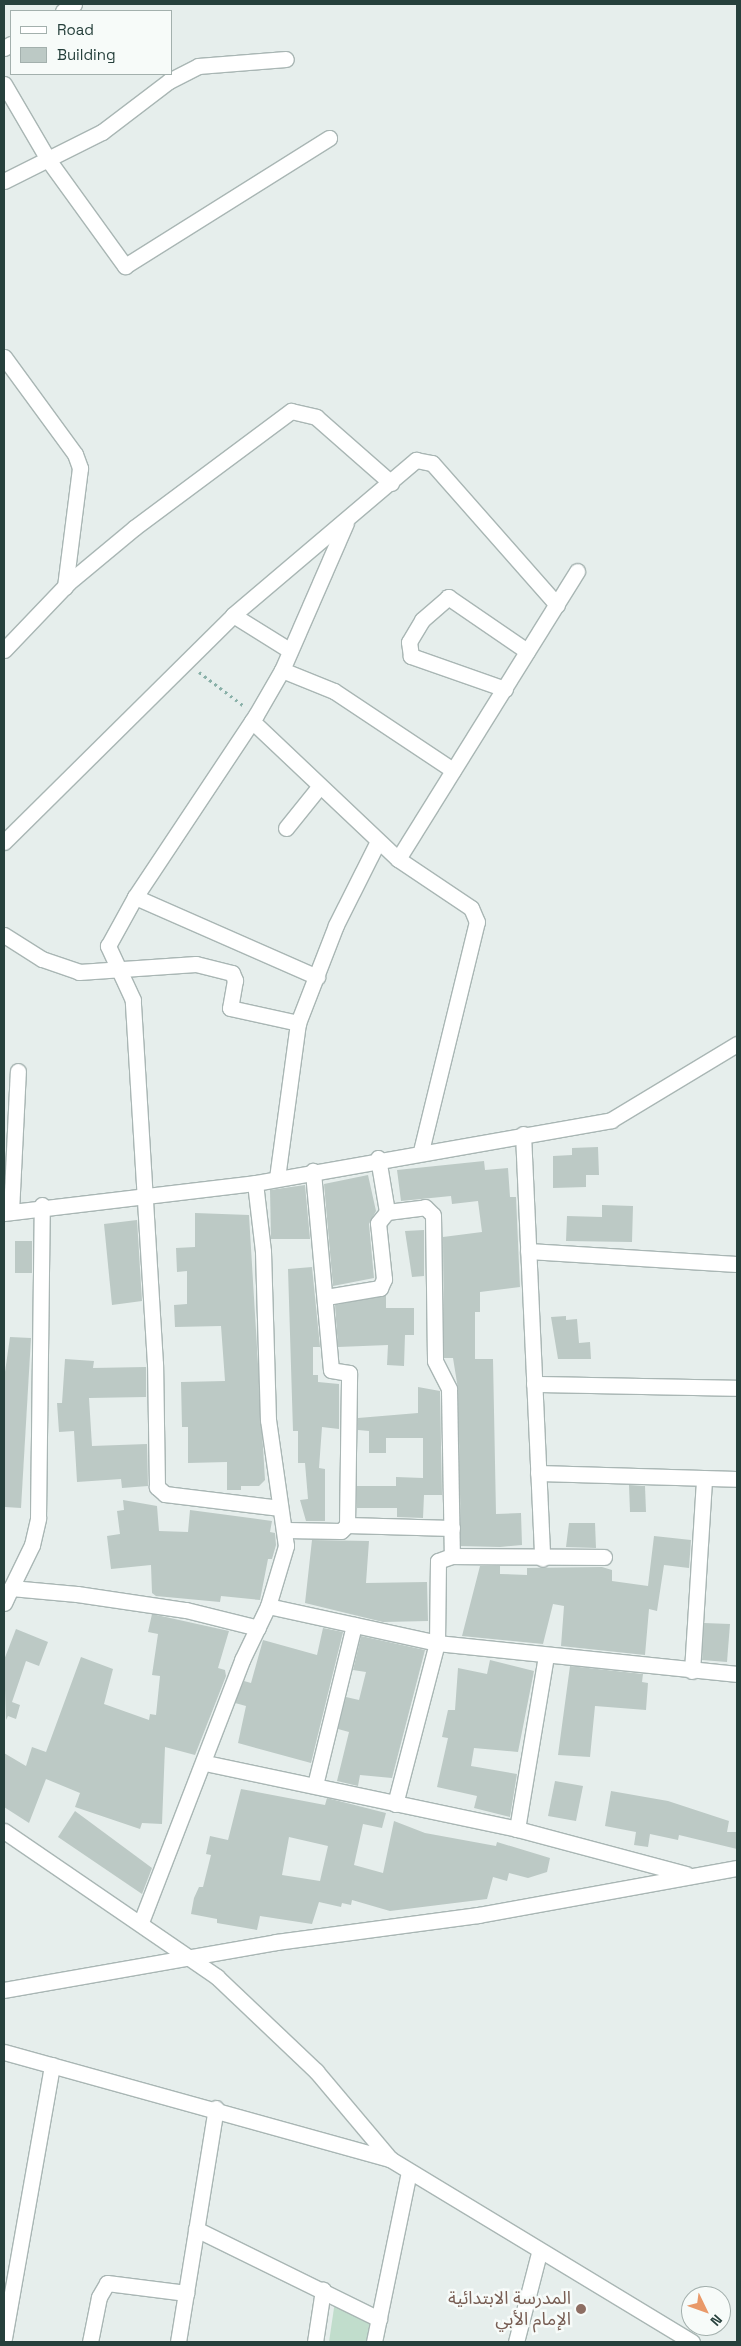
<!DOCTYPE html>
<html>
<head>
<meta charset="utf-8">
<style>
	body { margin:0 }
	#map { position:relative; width:741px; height:2346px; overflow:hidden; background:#e6eeec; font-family:"Space Grotesk","Noto Sans Arabic",sans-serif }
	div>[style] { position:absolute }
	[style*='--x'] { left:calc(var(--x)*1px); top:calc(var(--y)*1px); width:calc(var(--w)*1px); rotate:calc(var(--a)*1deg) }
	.green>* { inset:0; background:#c1ddcc }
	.building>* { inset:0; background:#bcc9c5 }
	.path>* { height:3px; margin-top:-1.5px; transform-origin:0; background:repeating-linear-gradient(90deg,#89b0a8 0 2.5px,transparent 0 6.5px) }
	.roads { filter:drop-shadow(1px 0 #a9b6b4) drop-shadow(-1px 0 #a9b6b4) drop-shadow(0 1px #a9b6b4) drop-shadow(0 -1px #a9b6b4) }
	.street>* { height:15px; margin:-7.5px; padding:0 7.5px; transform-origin:7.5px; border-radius:7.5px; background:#fff }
	.dots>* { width:14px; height:14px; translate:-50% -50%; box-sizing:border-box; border:2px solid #f7fbf9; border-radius:50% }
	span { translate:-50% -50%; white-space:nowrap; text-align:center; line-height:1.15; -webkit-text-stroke:5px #f7fbf9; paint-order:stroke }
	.education-label { font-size:18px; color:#785e54 }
	.right { translate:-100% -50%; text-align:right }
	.frame { position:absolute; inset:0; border:5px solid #26403c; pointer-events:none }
	.legend { position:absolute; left:10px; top:10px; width:162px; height:65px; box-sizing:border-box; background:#f7fbf9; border:1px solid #a3b0ad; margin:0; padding:6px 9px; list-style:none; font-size:15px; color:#26403c }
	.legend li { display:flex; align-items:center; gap:10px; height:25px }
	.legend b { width:25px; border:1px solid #a3b0ad }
	.north { position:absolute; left:681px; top:2286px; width:50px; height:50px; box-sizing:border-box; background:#f7fbf9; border:1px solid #a3b0ad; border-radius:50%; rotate:132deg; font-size:14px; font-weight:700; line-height:20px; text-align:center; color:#26403c }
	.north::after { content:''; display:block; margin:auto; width:18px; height:22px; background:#e99969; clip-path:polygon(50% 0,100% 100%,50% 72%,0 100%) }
</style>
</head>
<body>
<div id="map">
	<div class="green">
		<div style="clip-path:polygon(335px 2301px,374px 2321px,369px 2342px,329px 2342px)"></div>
	</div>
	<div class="building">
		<div style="clip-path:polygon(598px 1147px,599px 1175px,586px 1175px,586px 1187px,553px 1188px,553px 1156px,572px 1155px,572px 1148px)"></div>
		<div style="clip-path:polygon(484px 1161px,485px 1170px,508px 1168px,510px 1197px,516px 1197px,520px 1287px,480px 1292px,480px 1312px,475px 1312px,475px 1359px,493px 1359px,496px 1514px,521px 1513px,522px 1545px,500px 1547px,461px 1546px,458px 1389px,453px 1358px,444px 1358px,443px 1237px,482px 1232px,478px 1201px,452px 1204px,451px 1196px,401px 1201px,397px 1170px)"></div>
		<div style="clip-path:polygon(368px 1175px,376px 1211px,369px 1224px,374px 1278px,333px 1286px,324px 1184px)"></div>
		<div style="clip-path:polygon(305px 1185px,310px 1239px,271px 1239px,270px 1190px)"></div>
		<div style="clip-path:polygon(602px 1205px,633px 1206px,632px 1242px,566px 1241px,567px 1216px,602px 1217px)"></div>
		<div style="clip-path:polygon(195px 1213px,249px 1215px,265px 1480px,259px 1486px,241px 1486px,241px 1490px,227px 1490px,227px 1462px,188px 1463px,188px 1427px,182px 1427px,181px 1382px,225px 1381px,221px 1326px,175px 1327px,174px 1305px,187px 1304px,187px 1271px,177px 1272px,176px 1248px,195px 1247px)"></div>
		<div style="clip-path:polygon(137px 1220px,142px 1301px,112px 1305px,104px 1224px)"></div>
		<div style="clip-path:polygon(424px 1230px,424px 1276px,412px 1277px,405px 1231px)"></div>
		<div style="clip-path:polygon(15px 1241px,32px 1241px,32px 1273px,15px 1273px)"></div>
		<div style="clip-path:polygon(312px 1267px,320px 1347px,313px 1347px,313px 1375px,318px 1375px,318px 1382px,339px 1384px,339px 1429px,322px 1427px,319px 1468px,325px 1469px,325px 1521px,306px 1521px,300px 1500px,308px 1499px,305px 1463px,298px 1463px,298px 1431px,293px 1431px,288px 1269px)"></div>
		<div style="clip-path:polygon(386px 1295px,386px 1308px,414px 1308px,414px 1335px,405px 1335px,404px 1366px,387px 1365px,388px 1345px,338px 1347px,335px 1305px)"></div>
		<div style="clip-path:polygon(566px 1316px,566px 1320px,577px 1319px,579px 1343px,590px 1342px,591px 1359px,558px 1359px,551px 1317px)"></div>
		<div style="clip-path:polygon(10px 1337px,31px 1338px,21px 1508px,5px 1507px,4px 1502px,4px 1379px)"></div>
		<div style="clip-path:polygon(65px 1359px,94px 1361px,93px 1368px,146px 1367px,146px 1397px,89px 1398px,92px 1446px,147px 1444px,148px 1486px,122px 1488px,121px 1479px,77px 1482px,74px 1431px,59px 1432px,57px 1403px,62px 1403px)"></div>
		<div style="clip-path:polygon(418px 1387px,440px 1391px,442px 1495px,424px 1495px,423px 1518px,397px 1517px,397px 1508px,357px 1508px,357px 1486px,396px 1486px,396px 1477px,423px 1478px,423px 1438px,386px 1438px,386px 1453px,369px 1453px,369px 1431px,358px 1430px,358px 1418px,418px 1413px)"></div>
		<div style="clip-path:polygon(629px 1485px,645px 1486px,646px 1512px,630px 1512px)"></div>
		<div style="clip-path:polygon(123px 1500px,157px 1506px,159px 1531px,188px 1532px,190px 1510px,272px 1521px,270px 1532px,275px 1533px,276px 1545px,272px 1559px,268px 1559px,260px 1600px,221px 1596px,220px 1602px,156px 1596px,152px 1593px,151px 1565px,111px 1569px,107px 1536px,120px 1534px,117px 1511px,124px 1510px)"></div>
		<div style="clip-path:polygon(569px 1523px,595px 1523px,596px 1548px,566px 1547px)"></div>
		<div style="clip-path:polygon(654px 1536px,691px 1540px,689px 1568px,664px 1565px,657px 1611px,649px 1609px,645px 1655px,561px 1646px,564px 1606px,553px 1604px,543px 1644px,462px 1636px,480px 1566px,500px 1566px,500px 1574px,527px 1575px,527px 1568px,602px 1567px,612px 1570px,612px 1581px,648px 1586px)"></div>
		<div style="clip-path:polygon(312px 1540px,369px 1541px,366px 1583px,427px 1582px,428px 1621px,383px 1622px,305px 1603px)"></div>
		<div style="clip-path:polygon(152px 1614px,229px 1631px,218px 1668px,225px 1670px,226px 1676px,195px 1755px,165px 1747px,162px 1824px,142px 1823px,140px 1829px,75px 1807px,80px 1793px,46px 1779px,29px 1823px,4px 1807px,4px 1753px,26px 1766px,32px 1747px,46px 1752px,81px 1657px,113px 1669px,104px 1704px,149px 1720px,150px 1714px,156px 1715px,160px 1676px,152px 1675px,158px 1634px,148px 1632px)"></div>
		<div style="clip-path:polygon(704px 1623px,730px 1624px,727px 1662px,702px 1660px)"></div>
		<div style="clip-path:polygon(323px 1628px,343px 1632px,311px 1763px,238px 1743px,246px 1706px,235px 1703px,244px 1681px,251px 1683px,263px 1640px,317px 1655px)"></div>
		<div style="clip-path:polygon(16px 1629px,48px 1642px,39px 1666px,26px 1661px,12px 1702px,20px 1705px,16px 1719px,8px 1716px,6px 1720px,4px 1660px)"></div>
		<div style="clip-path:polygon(361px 1636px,425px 1650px,392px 1778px,360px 1775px,358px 1786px,337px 1781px,349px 1732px,338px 1729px,346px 1697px,359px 1700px,366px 1672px,353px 1670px)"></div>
		<div style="clip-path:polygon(490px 1660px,534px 1671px,518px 1752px,474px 1748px,471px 1766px,517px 1774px,510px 1817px,474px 1808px,477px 1796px,437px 1787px,448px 1738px,442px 1737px,448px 1710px,455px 1710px,458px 1668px,487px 1674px)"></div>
		<div style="clip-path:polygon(570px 1666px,643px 1674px,642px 1682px,648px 1683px,646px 1710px,595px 1706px,590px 1757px,558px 1755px)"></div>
		<div style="clip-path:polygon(555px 1781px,583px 1786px,576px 1821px,548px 1816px)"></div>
		<div style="clip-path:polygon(evenodd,241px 1789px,325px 1805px,327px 1798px,386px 1813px,382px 1828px,363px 1824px,354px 1865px,383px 1873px,394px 1821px,425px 1833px,496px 1846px,497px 1842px,550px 1858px,547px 1872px,528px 1878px,509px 1873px,507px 1881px,493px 1877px,487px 1899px,390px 1911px,352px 1900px,351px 1905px,342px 1903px,341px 1907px,319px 1902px,312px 1924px,260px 1916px,257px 1930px,217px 1923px,217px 1919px,191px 1914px,194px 1898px,199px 1887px,203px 1887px,211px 1855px,206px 1854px,210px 1836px,228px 1840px,241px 1789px,289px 1837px,328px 1846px,320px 1881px,282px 1875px,289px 1837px)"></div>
		<div style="clip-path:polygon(611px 1791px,668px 1801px,729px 1821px,727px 1832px,737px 1832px,737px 1849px,679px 1835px,678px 1840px,650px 1834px,648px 1847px,634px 1845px,636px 1832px,605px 1826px)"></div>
		<div style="clip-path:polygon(75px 1811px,152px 1868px,142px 1894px,58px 1837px)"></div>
	</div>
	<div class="path">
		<div style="--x:199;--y:672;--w:56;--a:37.1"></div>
	</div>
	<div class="roads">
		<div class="street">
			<div style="--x:63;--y:11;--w:13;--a:-32"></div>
			<div style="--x:4;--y:48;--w:8;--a:-30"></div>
			<div style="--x:4;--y:84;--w:89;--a:59.7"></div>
			<div style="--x:49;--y:161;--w:130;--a:54.1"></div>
			<div style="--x:125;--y:266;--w:241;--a:-32.1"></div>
			<div style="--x:4;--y:181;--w:110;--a:-26.6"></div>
			<div style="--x:102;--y:132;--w:84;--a:-37.3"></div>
			<div style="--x:169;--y:81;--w:33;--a:-27"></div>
			<div style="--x:198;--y:66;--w:88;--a:-4.5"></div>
			<div style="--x:4;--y:357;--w:120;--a:53.8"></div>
			<div style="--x:75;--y:454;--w:15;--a:70"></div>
			<div style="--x:80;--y:468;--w:120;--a:97.2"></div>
			<div style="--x:233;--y:615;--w:66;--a:32"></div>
			<div style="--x:4;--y:650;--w:93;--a:-46.3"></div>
			<div style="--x:68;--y:583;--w:86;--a:-39.8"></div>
			<div style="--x:134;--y:528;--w:196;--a:-36.7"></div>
			<div style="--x:291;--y:411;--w:26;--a:13"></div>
			<div style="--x:316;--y:417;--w:100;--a:41.3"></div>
			<div style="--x:282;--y:670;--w:56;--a:22"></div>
			<div style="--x:334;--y:691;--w:143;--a:33.6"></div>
			<div style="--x:505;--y:689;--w:100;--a:-160.7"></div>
			<div style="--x:411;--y:656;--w:14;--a:-98"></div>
			<div style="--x:409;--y:642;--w:26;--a:-59"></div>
			<div style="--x:422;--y:620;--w:35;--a:-41"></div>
			<div style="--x:448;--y:597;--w:96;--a:34.4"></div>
			<div style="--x:252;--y:721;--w:201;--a:43.4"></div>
			<div style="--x:286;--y:828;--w:53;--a:-51.2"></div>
			<div style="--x:4;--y:842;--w:322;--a:-44.7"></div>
			<div style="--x:233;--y:615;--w:240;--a:-40.3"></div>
			<div style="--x:416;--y:460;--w:16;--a:11"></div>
			<div style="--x:432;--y:463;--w:189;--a:48.6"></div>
			<div style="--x:135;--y:897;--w:199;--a:23.7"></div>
			<div style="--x:4;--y:935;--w:45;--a:32.3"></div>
			<div style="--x:42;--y:959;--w:39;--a:19"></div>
			<div style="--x:79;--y:972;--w:117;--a:-3.9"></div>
			<div style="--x:196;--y:964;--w:37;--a:14"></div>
			<div style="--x:232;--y:973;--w:8;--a:67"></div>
			<div style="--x:235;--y:980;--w:28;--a:100"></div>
			<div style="--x:230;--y:1008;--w:70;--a:12.4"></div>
			<div style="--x:523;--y:1134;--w:425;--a:87.4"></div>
			<div style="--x:421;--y:1151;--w:236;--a:-76.3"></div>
			<div style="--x:477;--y:922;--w:15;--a:-113"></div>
			<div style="--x:471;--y:908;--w:88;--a:-146.1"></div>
			<div style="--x:398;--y:859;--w:339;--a:-58.1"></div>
			<div style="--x:378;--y:1158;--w:55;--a:80.5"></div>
			<div style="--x:387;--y:1212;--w:38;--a:-7"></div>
			<div style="--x:425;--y:1207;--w:11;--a:45"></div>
			<div style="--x:433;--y:1215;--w:146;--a:89.2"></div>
			<div style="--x:435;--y:1361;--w:31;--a:63"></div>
			<div style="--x:449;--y:1389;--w:167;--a:89"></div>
			<div style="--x:277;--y:1178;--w:156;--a:-82.3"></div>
			<div style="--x:298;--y:1023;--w:105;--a:-68.8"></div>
			<div style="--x:336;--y:925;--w:92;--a:-63.4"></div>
			<div style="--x:11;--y:1212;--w:141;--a:-87.2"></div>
			<div style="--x:4;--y:1213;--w:253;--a:-6.8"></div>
			<div style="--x:255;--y:1183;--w:362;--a:-10"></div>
			<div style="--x:611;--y:1120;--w:147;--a:-31.1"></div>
			<div style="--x:528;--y:1251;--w:209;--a:3.6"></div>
			<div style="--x:326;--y:1297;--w:55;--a:-9.5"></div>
			<div style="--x:380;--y:1288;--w:10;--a:-66"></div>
			<div style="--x:384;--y:1279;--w:56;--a:-96.1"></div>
			<div style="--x:378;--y:1223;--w:14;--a:-51"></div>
			<div style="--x:534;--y:1384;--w:203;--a:1.1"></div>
			<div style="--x:538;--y:1473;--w:199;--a:1.7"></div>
			<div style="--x:280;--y:1508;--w:116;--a:-173.1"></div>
			<div style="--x:165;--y:1494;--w:11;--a:-139"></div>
			<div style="--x:157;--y:1487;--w:123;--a:-90.9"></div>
			<div style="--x:155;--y:1364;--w:365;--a:-93.5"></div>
			<div style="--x:133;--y:1000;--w:60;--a:-114.8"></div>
			<div style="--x:108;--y:946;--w:56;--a:-61.1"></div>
			<div style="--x:135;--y:897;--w:219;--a:-56.4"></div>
			<div style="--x:256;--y:715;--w:52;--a:-60"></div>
			<div style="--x:282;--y:670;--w:160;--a:-66.5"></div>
			<div style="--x:347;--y:1525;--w:105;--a:1.6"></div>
			<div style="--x:286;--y:1530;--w:55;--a:1"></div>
			<div style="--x:341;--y:1531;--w:8;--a:-45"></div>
			<div style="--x:347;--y:1525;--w:152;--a:-89.2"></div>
			<div style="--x:349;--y:1373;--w:18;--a:-171"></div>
			<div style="--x:331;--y:1370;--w:200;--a:-95.2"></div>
			<div style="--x:11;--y:1588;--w:48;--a:-64"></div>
			<div style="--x:32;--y:1545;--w:28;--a:-77"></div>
			<div style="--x:38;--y:1518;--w:313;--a:-89.3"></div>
			<div style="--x:4;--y:1603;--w:17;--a:-65"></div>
			<div style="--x:11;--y:1588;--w:66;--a:5.2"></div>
			<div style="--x:77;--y:1594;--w:110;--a:8.4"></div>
			<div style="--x:186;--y:1610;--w:74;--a:14"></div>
			<div style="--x:268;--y:1606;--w:173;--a:12.3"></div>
			<div style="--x:437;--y:1643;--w:302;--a:5.9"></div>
			<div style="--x:692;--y:1671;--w:193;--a:-86.4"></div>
			<div style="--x:205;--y:1763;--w:319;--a:11.9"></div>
			<div style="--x:517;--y:1829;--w:175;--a:14.9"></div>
			<div style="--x:315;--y:1785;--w:165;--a:-76.3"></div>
			<div style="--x:395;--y:1804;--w:166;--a:-75.4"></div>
			<div style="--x:437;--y:1643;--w:82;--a:-89.3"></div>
			<div style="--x:438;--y:1561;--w:15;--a:-20"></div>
			<div style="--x:452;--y:1556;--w:152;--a:0.4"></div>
			<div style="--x:517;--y:1829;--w:176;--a:-80.5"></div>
			<div style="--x:4;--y:1831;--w:258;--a:34.4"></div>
			<div style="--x:217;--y:1977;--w:137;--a:43.5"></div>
			<div style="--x:316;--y:2071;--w:115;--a:49.9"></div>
			<div style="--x:390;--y:2159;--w:353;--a:31.2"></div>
			<div style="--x:141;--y:1922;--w:281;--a:-68.9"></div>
			<div style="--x:242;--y:1660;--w:60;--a:-64.3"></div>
			<div style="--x:268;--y:1606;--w:63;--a:-73.3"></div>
			<div style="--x:286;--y:1546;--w:127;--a:-98.1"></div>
			<div style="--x:268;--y:1420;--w:169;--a:-91.7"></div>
			<div style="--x:263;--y:1251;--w:68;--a:-96.7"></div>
			<div style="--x:4;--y:1990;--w:276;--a:-10"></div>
			<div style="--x:276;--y:1942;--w:204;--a:-7.6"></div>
			<div style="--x:478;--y:1915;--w:263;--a:-10.3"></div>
			<div style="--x:4;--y:2052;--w:401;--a:15.5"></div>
			<div style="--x:196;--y:2229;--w:204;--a:26.2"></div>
			<div style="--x:4;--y:2338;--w:277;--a:-80"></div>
			<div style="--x:90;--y:2342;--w:46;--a:-78.7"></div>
			<div style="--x:99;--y:2297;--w:16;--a:-60"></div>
			<div style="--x:107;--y:2283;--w:80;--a:7.2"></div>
			<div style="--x:178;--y:2342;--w:237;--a:-80.8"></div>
			<div style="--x:315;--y:2342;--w:53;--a:-81.3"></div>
			<div style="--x:374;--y:2342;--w:174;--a:-78.4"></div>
			<div style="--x:516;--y:2342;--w:92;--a:-75.5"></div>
		</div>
	</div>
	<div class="dots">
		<div style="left:581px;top:2309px;background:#8d6e63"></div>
	</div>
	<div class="education-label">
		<span class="right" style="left:571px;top:2309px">المدرسة الابتدائية<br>الإمام الأبي</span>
	</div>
	<div class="frame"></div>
	<ul class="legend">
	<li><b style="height:6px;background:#fff"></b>Road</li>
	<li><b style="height:14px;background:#bcc9c5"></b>Building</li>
	</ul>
	<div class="north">N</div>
</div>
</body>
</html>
